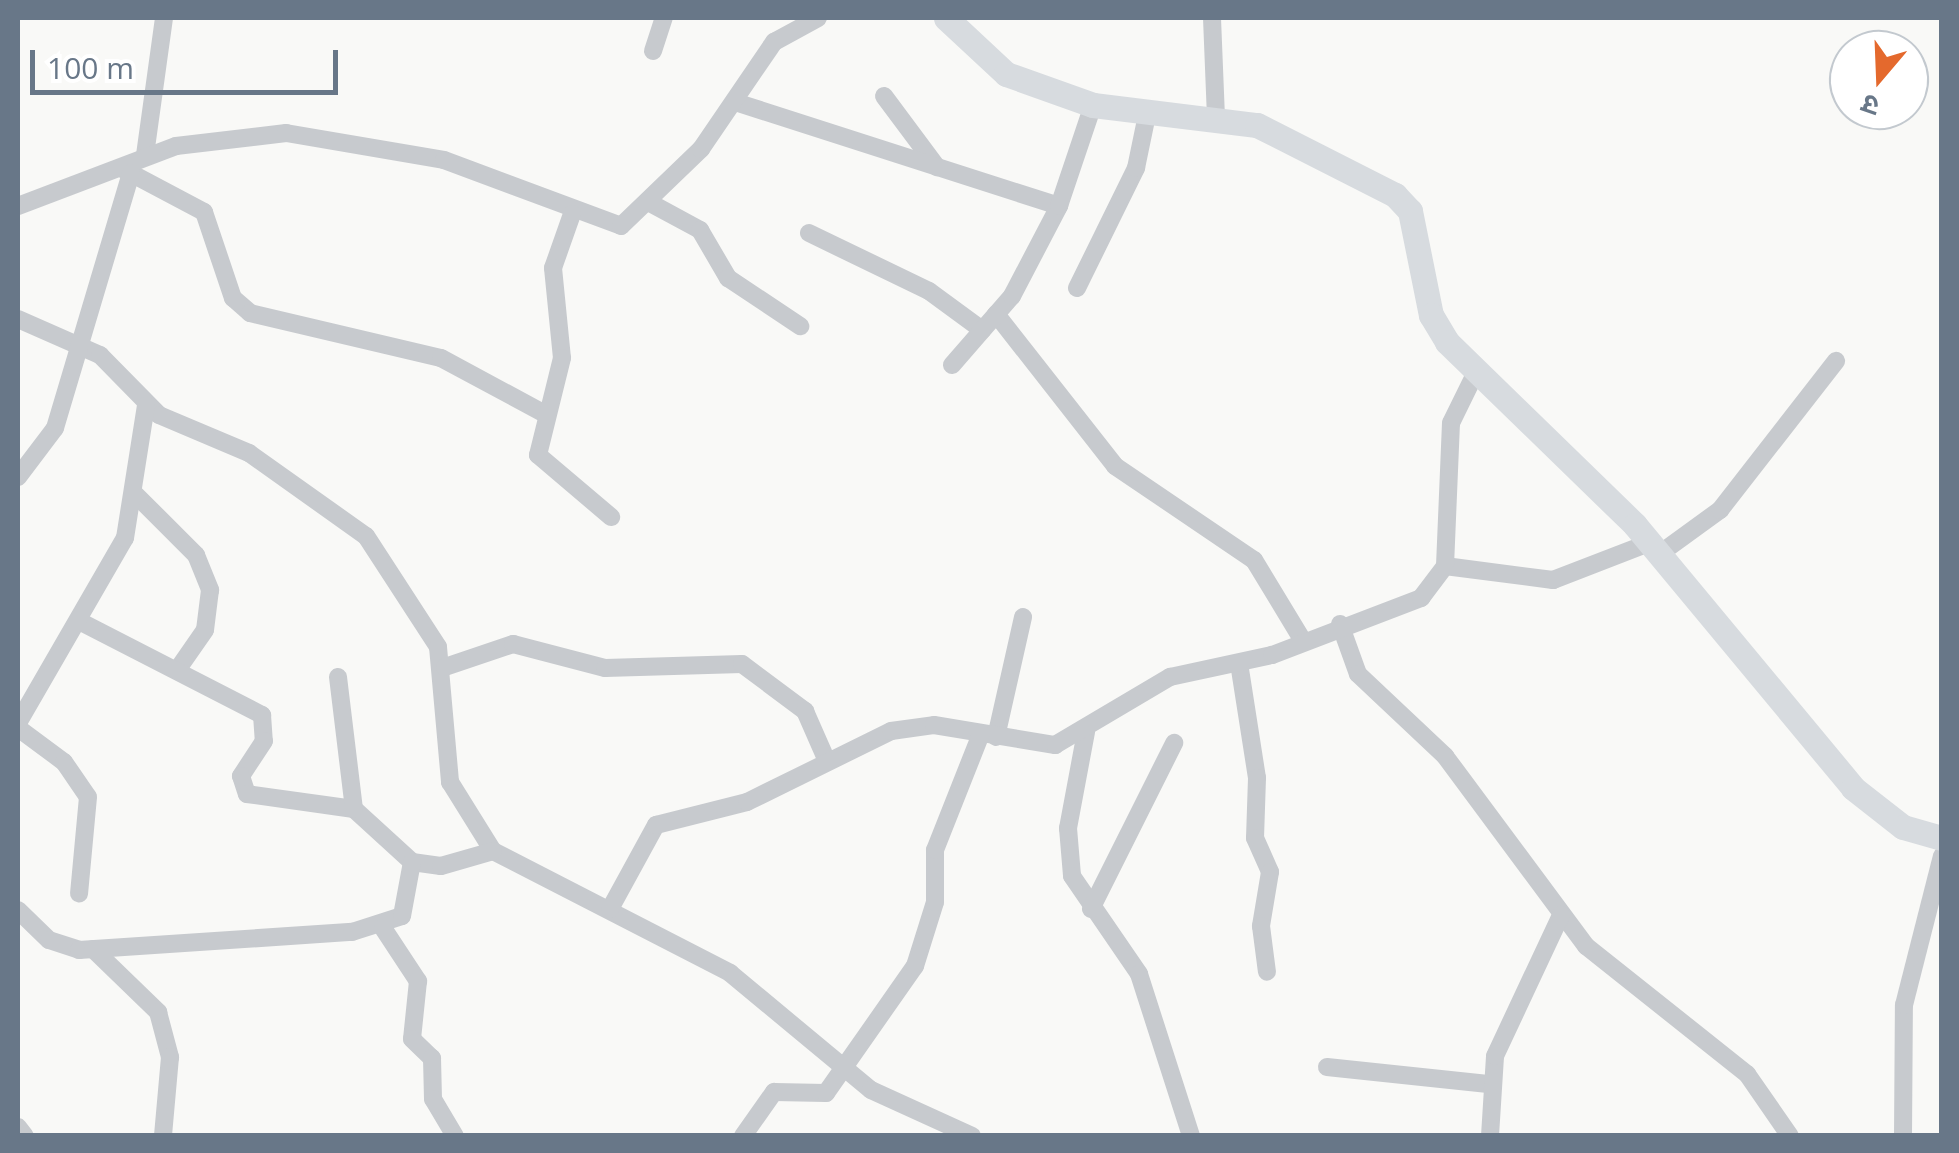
<!DOCTYPE html>
<html>
<head>
<meta charset="utf-8">
<style>
	body { margin:0 }
	#map { position:relative; width:1959px; height:1153px; overflow:hidden; background:#f9f9f7; font-family:"Open Sans","Noto Sans Devanagari",sans-serif }
	div>[style] { position:absolute }
	[style*='--x'] { left:calc(var(--x)*1px); top:calc(var(--y)*1px); width:calc(var(--w)*1px); rotate:calc(var(--a)*1deg) }
	.street>* { height:18px; margin:-9px; padding:0 9px; transform-origin:9px; border-radius:9px; background:#c7cace }
	.secondary>* { height:25px; margin:-12.5px; padding:0 12.5px; transform-origin:12.5px; border-radius:12.5px; background:#d7dbdf }
	span { translate:-50% -50%; white-space:nowrap; text-align:center; line-height:1.15; -webkit-text-stroke:10px #fff; paint-order:stroke }
	.frame { position:absolute; inset:0; border:20px solid #687788; pointer-events:none }
	.north { position:absolute; left:1829px; top:30px; width:100px; height:100px; box-sizing:border-box; background:#fff; border:2px solid #c3c9cf; border-radius:50%; rotate:199deg; font-size:28px; font-weight:700; line-height:40px; text-align:center; color:#687788 }
	.north::after { content:''; display:block; margin:auto; width:35px; height:45px; background:#e4692d; clip-path:polygon(50% 0,100% 100%,50% 72%,0 100%) }
	.scale { position:absolute; left:30px; top:50px; width:308px; height:45px; box-sizing:border-box; border:5px solid #687788; border-top:0; padding-left:12px; font-size:30px; line-height:35px; white-space:nowrap; color:#687788; -webkit-text-stroke:8px #fff; paint-order:stroke }
</style>
</head>
<body>
<div id="map">
	<div class="street">
		<div style="--x:1212;--y:18;--w:98;--a:87.7"></div>
		<div style="--x:653;--y:51;--w:35;--a:-72"></div>
		<div style="--x:884;--y:96;--w:89;--a:53.3"></div>
		<div style="--x:735;--y:102;--w:340;--a:17.8"></div>
		<div style="--x:145;--y:155;--w:138;--a:-82.1"></div>
		<div style="--x:121;--y:168;--w:94;--a:27.9"></div>
		<div style="--x:204;--y:212;--w:91;--a:71.4"></div>
		<div style="--x:233;--y:298;--w:23;--a:41"></div>
		<div style="--x:250;--y:313;--w:196;--a:13.3"></div>
		<div style="--x:441;--y:358;--w:120;--a:28.3"></div>
		<div style="--x:652;--y:204;--w:55;--a:28.4"></div>
		<div style="--x:700;--y:230;--w:56;--a:59.7"></div>
		<div style="--x:728;--y:278;--w:87;--a:33.7"></div>
		<div style="--x:18;--y:206;--w:169;--a:-20.8"></div>
		<div style="--x:176;--y:146;--w:111;--a:-6.7"></div>
		<div style="--x:286;--y:133;--w:160;--a:9.7"></div>
		<div style="--x:444;--y:160;--w:189;--a:20.4"></div>
		<div style="--x:621;--y:226;--w:111;--a:-43.9"></div>
		<div style="--x:701;--y:149;--w:130;--a:-55.7"></div>
		<div style="--x:774;--y:42;--w:50;--a:-28.6"></div>
		<div style="--x:572;--y:214;--w:57;--a:109.4"></div>
		<div style="--x:553;--y:268;--w:90;--a:84.3"></div>
		<div style="--x:562;--y:358;--w:100;--a:103.9"></div>
		<div style="--x:538;--y:455;--w:96;--a:40.3"></div>
		<div style="--x:809;--y:233;--w:133;--a:25.8"></div>
		<div style="--x:929;--y:291;--w:66;--a:36.3"></div>
		<div style="--x:1077;--y:288;--w:134;--a:-63.8"></div>
		<div style="--x:1136;--y:168;--w:59;--a:-78.3"></div>
		<div style="--x:996;--y:314;--w:193;--a:51.9"></div>
		<div style="--x:1115;--y:466;--w:168;--a:34.1"></div>
		<div style="--x:1254;--y:560;--w:95;--a:58.8"></div>
		<div style="--x:18;--y:319;--w:90;--a:23.7"></div>
		<div style="--x:100;--y:355;--w:84;--a:45.5"></div>
		<div style="--x:159;--y:415;--w:98;--a:22.9"></div>
		<div style="--x:249;--y:453;--w:143;--a:35.4"></div>
		<div style="--x:366;--y:536;--w:132;--a:57"></div>
		<div style="--x:438;--y:647;--w:136;--a:84.9"></div>
		<div style="--x:450;--y:782;--w:81;--a:58.1"></div>
		<div style="--x:493;--y:851;--w:267;--a:27.2"></div>
		<div style="--x:730;--y:973;--w:183;--a:39.7"></div>
		<div style="--x:871;--y:1090;--w:111;--a:24.5"></div>
		<div style="--x:952;--y:365;--w:91;--a:-49"></div>
		<div style="--x:1012;--y:296;--w:102;--a:-62.4"></div>
		<div style="--x:1059;--y:206;--w:107;--a:-71.4"></div>
		<div style="--x:18;--y:477;--w:61;--a:-52.9"></div>
		<div style="--x:55;--y:428;--w:266;--a:-73.4"></div>
		<div style="--x:136;--y:495;--w:85;--a:45"></div>
		<div style="--x:196;--y:555;--w:38;--a:68"></div>
		<div style="--x:210;--y:590;--w:40;--a:97.1"></div>
		<div style="--x:205;--y:630;--w:44;--a:124.8"></div>
		<div style="--x:1658;--y:555;--w:77;--a:-36"></div>
		<div style="--x:1720;--y:510;--w:189;--a:-52.1"></div>
		<div style="--x:1445;--y:566;--w:109;--a:7.4"></div>
		<div style="--x:1553;--y:580;--w:103;--a:-21.1"></div>
		<div style="--x:79;--y:621;--w:206;--a:27.2"></div>
		<div style="--x:262;--y:715;--w:26;--a:86"></div>
		<div style="--x:264;--y:741;--w:42;--a:123.3"></div>
		<div style="--x:241;--y:776;--w:19;--a:72"></div>
		<div style="--x:247;--y:794;--w:108;--a:8"></div>
		<div style="--x:354;--y:809;--w:79;--a:42.4"></div>
		<div style="--x:412;--y:862;--w:29;--a:8"></div>
		<div style="--x:441;--y:866;--w:54;--a:-16.1"></div>
		<div style="--x:1340;--y:624;--w:53;--a:70.2"></div>
		<div style="--x:1358;--y:674;--w:120;--a:43.3"></div>
		<div style="--x:1445;--y:756;--w:237;--a:53.4"></div>
		<div style="--x:1586;--y:946;--w:206;--a:38.5"></div>
		<div style="--x:1747;--y:1074;--w:75;--a:55.3"></div>
		<div style="--x:1239;--y:663;--w:116;--a:81.1"></div>
		<div style="--x:1257;--y:778;--w:60;--a:91.9"></div>
		<div style="--x:1255;--y:838;--w:37;--a:66"></div>
		<div style="--x:1270;--y:872;--w:55;--a:99.5"></div>
		<div style="--x:1261;--y:926;--w:46;--a:82.6"></div>
		<div style="--x:445;--y:667;--w:72;--a:-18.7"></div>
		<div style="--x:513;--y:644;--w:95;--a:14.6"></div>
		<div style="--x:605;--y:668;--w:137;--a:-1.7"></div>
		<div style="--x:742;--y:664;--w:79;--a:36.7"></div>
		<div style="--x:805;--y:711;--w:55;--a:66.3"></div>
		<div style="--x:338;--y:677;--w:133;--a:83.1"></div>
		<div style="--x:18;--y:723;--w:214;--a:-60"></div>
		<div style="--x:125;--y:538;--w:134;--a:-81"></div>
		<div style="--x:18;--y:728;--w:57;--a:36.5"></div>
		<div style="--x:64;--y:762;--w:42;--a:55.6"></div>
		<div style="--x:88;--y:797;--w:97;--a:95.3"></div>
		<div style="--x:1086;--y:732;--w:98;--a:100.6"></div>
		<div style="--x:1068;--y:828;--w:48;--a:85.2"></div>
		<div style="--x:1072;--y:876;--w:119;--a:55.6"></div>
		<div style="--x:1139;--y:974;--w:170;--a:72.2"></div>
		<div style="--x:996;--y:737;--w:123;--a:-77.3"></div>
		<div style="--x:610;--y:909;--w:96;--a:-61.3"></div>
		<div style="--x:656;--y:825;--w:94;--a:-14.2"></div>
		<div style="--x:747;--y:802;--w:161;--a:-26.2"></div>
		<div style="--x:891;--y:731;--w:43;--a:-7.9"></div>
		<div style="--x:934;--y:725;--w:123;--a:9.4"></div>
		<div style="--x:1055;--y:745;--w:134;--a:-30.6"></div>
		<div style="--x:1170;--y:677;--w:104;--a:-12.2"></div>
		<div style="--x:1272;--y:655;--w:160;--a:-20.9"></div>
		<div style="--x:1421;--y:598;--w:40;--a:-53"></div>
		<div style="--x:1445;--y:566;--w:143;--a:-87.6"></div>
		<div style="--x:1451;--y:423;--w:55;--a:-63.9"></div>
		<div style="--x:1091;--y:909;--w:186;--a:-63.4"></div>
		<div style="--x:18;--y:910;--w:43;--a:44.1"></div>
		<div style="--x:49;--y:940;--w:32;--a:18"></div>
		<div style="--x:79;--y:950;--w:274;--a:-3.8"></div>
		<div style="--x:352;--y:932;--w:52;--a:-17.7"></div>
		<div style="--x:402;--y:916;--w:55;--a:-79.5"></div>
		<div style="--x:383;--y:928;--w:64;--a:56.6"></div>
		<div style="--x:418;--y:981;--w:58;--a:95.9"></div>
		<div style="--x:412;--y:1039;--w:28;--a:44"></div>
		<div style="--x:432;--y:1058;--w:41;--a:88.6"></div>
		<div style="--x:433;--y:1099;--w:43;--a:59.3"></div>
		<div style="--x:93;--y:949;--w:91;--a:44.1"></div>
		<div style="--x:158;--y:1012;--w:47;--a:75.1"></div>
		<div style="--x:170;--y:1057;--w:79;--a:95.1"></div>
		<div style="--x:1327;--y:1067;--w:162;--a:6"></div>
		<div style="--x:18;--y:1127;--w:11;--a:52"></div>
		<div style="--x:743;--y:1136;--w:54;--a:-54.8"></div>
		<div style="--x:774;--y:1092;--w:52;--a:1.1"></div>
		<div style="--x:826;--y:1093;--w:155;--a:-55"></div>
		<div style="--x:915;--y:966;--w:67;--a:-72.6"></div>
		<div style="--x:935;--y:902;--w:52;--a:-90"></div>
		<div style="--x:935;--y:850;--w:125;--a:-68.4"></div>
		<div style="--x:1490;--y:1136;--w:80;--a:-86.4"></div>
		<div style="--x:1495;--y:1056;--w:156;--a:-64.9"></div>
		<div style="--x:1903;--y:1136;--w:131;--a:-89.6"></div>
		<div style="--x:1904;--y:1005;--w:154;--a:-75.7"></div>
	</div>
	<div class="secondary">
		<div style="--x:946;--y:18;--w:82;--a:43"></div>
		<div style="--x:1006;--y:74;--w:92;--a:19.6"></div>
		<div style="--x:1093;--y:105;--w:165;--a:7"></div>
		<div style="--x:1257;--y:125;--w:155;--a:26.9"></div>
		<div style="--x:1395;--y:195;--w:22;--a:47"></div>
		<div style="--x:1410;--y:211;--w:106;--a:78.6"></div>
		<div style="--x:1431;--y:315;--w:31;--a:59"></div>
		<div style="--x:1447;--y:342;--w:262;--a:44.2"></div>
		<div style="--x:1635;--y:525;--w:342;--a:50.3"></div>
		<div style="--x:1853;--y:788;--w:63;--a:38"></div>
		<div style="--x:1903;--y:827;--w:41;--a:15.8"></div>
	</div>
	<div class="frame"></div>
	<div class="north">उ</div>
	<div class="scale">100 m</div>
</div>
</body>
</html>
